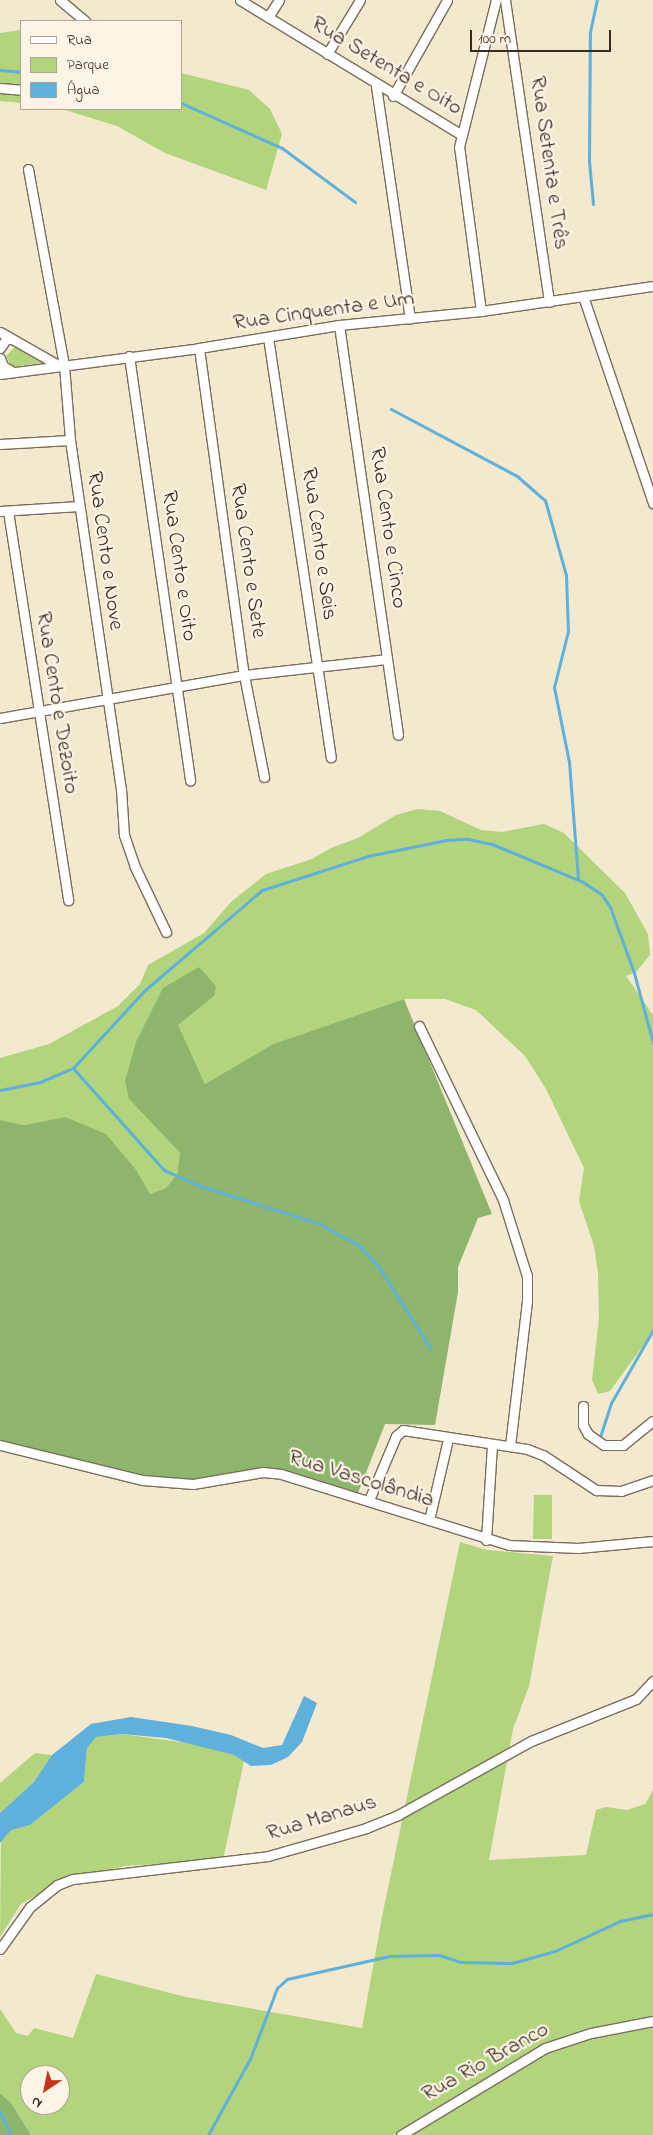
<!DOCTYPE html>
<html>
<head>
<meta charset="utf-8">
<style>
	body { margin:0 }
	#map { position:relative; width:653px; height:2135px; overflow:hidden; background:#f2e9ce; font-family:"Indie Flower",sans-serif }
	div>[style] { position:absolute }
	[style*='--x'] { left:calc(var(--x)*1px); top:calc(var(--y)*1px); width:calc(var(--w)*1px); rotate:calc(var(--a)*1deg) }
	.green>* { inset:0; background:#b2d47c }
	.forest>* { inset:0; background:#8db66c }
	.water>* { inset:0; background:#5fb0da }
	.stream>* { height:3px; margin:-1.5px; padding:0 1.5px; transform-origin:1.5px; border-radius:1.5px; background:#5fb0da }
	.roads { filter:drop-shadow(1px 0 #7b6d5c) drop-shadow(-1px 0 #7b6d5c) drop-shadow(0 1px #7b6d5c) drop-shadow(0 -1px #7b6d5c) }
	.minor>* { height:9px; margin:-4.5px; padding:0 4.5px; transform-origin:4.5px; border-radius:4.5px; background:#fff }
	span { translate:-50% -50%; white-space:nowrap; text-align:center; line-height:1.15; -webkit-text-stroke:4.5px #fcf5e5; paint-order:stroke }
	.street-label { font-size:22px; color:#3b2a1e }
	.legend { position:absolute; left:20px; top:20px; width:162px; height:90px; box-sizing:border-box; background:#fcf5e5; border:1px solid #afa495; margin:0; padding:6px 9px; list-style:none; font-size:15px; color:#3b2a1e }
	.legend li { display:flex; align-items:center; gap:10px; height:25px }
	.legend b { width:25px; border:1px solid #afa495 }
	.north { position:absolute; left:20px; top:2065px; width:50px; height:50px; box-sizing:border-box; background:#fcf5e5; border:1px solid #afa495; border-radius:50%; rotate:214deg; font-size:14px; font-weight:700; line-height:20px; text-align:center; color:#3b2a1e }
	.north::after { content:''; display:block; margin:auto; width:18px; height:22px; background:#c8321e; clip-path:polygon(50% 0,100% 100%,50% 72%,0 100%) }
	.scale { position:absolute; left:470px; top:30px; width:141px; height:22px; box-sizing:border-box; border:2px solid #3b2a1e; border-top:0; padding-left:6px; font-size:15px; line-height:18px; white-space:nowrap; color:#3b2a1e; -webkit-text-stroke:4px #fcf5e5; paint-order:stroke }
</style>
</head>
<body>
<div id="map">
	<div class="green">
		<div style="clip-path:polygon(21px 30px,21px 103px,0 101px,0 33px)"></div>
		<div style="clip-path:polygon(181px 73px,249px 90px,270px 109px,282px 134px,266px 190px,165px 153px,117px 126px,62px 109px,181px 109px)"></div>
		<div style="clip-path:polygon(15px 347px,19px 348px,42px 363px,12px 367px,6px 356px)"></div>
		<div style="clip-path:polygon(418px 809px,440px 811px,481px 830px,502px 832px,544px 824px,564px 833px,625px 893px,648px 934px,650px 955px,636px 972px,626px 976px,653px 1015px,653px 1332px,610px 1391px,598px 1394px,592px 1380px,599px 1318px,598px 1273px,594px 1246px,579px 1201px,584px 1168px,546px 1089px,525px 1056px,476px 1010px,445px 999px,404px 999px,273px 1044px,205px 1084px,177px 1025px,214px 996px,199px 967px,129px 1099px,180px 1153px,177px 1174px,166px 1188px,150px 1194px,137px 1171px,65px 1117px,24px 1125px,0 1120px,0 1058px,49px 1044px,118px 1006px,140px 984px,148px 965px,204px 933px,232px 901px,266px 874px,312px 859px,331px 848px,358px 838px,396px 815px)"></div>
		<div style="clip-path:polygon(534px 1495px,552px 1495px,552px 1539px,533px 1539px)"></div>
		<div style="clip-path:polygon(evenodd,460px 1542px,487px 1550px,553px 1556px,529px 1686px,513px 1729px,489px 1860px,586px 1855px,596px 1810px,606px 1807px,627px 1810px,645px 1804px,653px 1790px,653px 2135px,31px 2135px,11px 2103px,0 2093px,0 2009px,16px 2033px,28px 2036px,34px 2028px,73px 2038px,96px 1974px,186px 1997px,362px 2028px,382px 1917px,460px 1542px,30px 2075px,60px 2075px,60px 2105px,30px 2105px,30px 2075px)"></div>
		<div style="clip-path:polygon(122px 1734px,194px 1744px,234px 1755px,244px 1761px,223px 1860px,125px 1866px,59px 1882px,21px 1904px,0 1937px,1px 1840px,11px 1829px,30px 1825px,84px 1782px,87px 1747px,96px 1737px)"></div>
		<div style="clip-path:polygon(35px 1753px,52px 1755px,34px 1782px,0 1813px,0 1783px)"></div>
	</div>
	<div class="forest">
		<div style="clip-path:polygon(199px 967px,216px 986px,214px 996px,178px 1025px,205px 1084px,273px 1044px,404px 999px,492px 1214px,478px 1218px,458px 1267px,458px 1292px,435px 1425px,385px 1424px,358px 1493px,265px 1468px,198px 1481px,146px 1478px,0 1444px,0 1120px,24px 1125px,65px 1117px,106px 1134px,137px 1171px,150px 1194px,166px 1188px,177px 1174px,180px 1153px,129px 1099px,125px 1081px,136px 1042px,163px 988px)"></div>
		<div style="clip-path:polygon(0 2093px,11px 2103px,31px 2135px,0 2135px)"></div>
	</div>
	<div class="water">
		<div style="clip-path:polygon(304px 1696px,317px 1703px,302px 1742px,288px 1757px,271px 1765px,251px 1766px,234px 1755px,166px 1738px,122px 1734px,96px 1737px,87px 1748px,84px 1782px,30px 1825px,11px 1830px,0 1843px,0 1813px,34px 1782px,52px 1755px,91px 1724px,131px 1717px,192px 1726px,231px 1735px,263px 1748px,282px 1745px)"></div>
	</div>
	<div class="stream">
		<div style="--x:0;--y:70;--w:21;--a:5"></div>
		<div style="--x:181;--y:103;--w:111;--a:24"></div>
		<div style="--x:282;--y:148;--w:91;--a:36.5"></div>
		<div style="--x:593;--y:204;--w:43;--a:-95.3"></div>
		<div style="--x:589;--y:161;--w:129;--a:-89.6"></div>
		<div style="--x:590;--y:32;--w:33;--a:-78"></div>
		<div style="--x:391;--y:409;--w:143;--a:28"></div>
		<div style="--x:517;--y:476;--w:37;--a:41"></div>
		<div style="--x:545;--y:500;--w:78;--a:74.4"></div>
		<div style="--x:566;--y:575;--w:56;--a:88"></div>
		<div style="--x:568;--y:631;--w:58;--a:104"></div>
		<div style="--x:554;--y:687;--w:76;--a:78.7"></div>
		<div style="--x:569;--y:762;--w:117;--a:85.6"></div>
		<div style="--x:73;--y:1068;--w:137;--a:48.3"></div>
		<div style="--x:164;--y:1170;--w:37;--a:24"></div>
		<div style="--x:198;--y:1185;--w:128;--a:17.7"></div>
		<div style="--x:320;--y:1224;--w:46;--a:28.8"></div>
		<div style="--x:360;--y:1246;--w:28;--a:48"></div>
		<div style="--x:379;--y:1267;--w:96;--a:57.8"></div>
		<div style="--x:0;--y:1090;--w:41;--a:-11.3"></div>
		<div style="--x:40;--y:1082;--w:36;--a:-23"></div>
		<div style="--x:73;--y:1068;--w:106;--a:-47.3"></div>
		<div style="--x:145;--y:990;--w:154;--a:-40.5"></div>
		<div style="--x:262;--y:890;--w:111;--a:-17.8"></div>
		<div style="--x:368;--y:856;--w:80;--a:-11.6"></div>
		<div style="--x:446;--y:840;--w:22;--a:-3"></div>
		<div style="--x:468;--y:839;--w:25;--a:12"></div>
		<div style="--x:492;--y:844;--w:99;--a:22.7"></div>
		<div style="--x:583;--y:882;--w:23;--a:34"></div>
		<div style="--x:602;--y:895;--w:14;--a:56"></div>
		<div style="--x:610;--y:907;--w:70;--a:70"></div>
		<div style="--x:634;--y:973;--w:73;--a:74.8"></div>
		<div style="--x:599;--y:1440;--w:39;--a:-72"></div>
		<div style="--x:611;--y:1403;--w:84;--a:-60.1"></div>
		<div style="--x:0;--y:2111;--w:26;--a:67"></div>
		<div style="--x:208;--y:2135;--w:87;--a:-61.1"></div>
		<div style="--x:250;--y:2059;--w:76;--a:-69.2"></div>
		<div style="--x:277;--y:1988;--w:13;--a:-42"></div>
		<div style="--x:287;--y:1979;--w:105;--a:-12.7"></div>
		<div style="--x:389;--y:1956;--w:50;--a:-1.1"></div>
		<div style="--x:439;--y:1955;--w:23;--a:18"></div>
		<div style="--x:461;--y:1962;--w:51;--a:1.1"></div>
		<div style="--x:512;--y:1963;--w:45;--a:-15.6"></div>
		<div style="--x:555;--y:1951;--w:72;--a:-24.8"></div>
		<div style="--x:620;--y:1921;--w:34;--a:-12"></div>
	</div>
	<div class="roads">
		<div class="minor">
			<div style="--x:60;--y:0;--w:33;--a:40"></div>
			<div style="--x:240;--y:0;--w:258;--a:31.3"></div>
			<div style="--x:505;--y:0;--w:305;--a:81.7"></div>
			<div style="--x:268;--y:17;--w:20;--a:-57"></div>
			<div style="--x:327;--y:54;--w:63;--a:-58.6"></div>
			<div style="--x:376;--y:86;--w:235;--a:81.7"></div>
			<div style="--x:0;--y:88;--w:21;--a:5"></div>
			<div style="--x:393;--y:96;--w:110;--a:-60.6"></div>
			<div style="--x:28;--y:169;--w:199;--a:79.6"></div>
			<div style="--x:64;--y:365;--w:75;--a:85.4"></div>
			<div style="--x:70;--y:440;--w:353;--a:81.7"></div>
			<div style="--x:121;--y:789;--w:46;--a:86.3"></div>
			<div style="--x:124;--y:835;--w:34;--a:71"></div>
			<div style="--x:135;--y:867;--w:72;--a:64.5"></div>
			<div style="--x:583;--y:296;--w:219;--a:71.3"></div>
			<div style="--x:481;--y:311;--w:165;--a:-97.6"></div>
			<div style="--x:459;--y:147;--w:152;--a:-75.9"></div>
			<div style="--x:339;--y:325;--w:414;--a:81.8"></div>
			<div style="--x:0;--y:332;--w:67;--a:29.6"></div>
			<div style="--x:268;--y:337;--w:425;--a:81.5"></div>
			<div style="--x:0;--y:348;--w:11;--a:-56"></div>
			<div style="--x:6;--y:339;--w:6;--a:0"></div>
			<div style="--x:199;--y:348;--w:330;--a:82.2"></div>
			<div style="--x:244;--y:675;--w:104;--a:78.9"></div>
			<div style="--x:129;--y:356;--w:429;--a:81.8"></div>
			<div style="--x:0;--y:358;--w:9;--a:69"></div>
			<div style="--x:3;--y:366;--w:12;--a:31"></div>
			<div style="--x:0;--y:374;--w:201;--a:-7.4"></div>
			<div style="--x:199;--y:348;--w:142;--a:-9.3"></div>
			<div style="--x:339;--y:325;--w:143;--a:-5.6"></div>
			<div style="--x:481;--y:311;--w:174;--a:-8.3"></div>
			<div style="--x:0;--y:444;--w:70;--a:-3.3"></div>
			<div style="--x:0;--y:511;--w:79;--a:-3.6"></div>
			<div style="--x:8;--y:511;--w:394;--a:81.2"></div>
			<div style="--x:0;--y:718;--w:248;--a:-10"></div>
			<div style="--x:244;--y:675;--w:144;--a:-6.4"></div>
			<div style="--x:419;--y:1026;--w:193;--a:64.2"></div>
			<div style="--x:503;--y:1200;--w:80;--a:72.5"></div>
			<div style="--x:527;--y:1276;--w:25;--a:90"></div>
			<div style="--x:527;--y:1301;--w:145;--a:96.7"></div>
			<div style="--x:583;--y:1406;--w:19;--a:90"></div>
			<div style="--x:583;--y:1425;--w:10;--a:61"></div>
			<div style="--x:588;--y:1434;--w:19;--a:35"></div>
			<div style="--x:604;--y:1445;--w:19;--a:0"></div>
			<div style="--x:623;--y:1445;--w:38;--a:-39"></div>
			<div style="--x:0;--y:1445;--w:146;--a:13.8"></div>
			<div style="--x:142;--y:1480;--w:51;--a:4.5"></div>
			<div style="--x:193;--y:1484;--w:71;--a:-9.7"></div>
			<div style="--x:263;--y:1472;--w:18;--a:6"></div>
			<div style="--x:281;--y:1474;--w:239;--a:17.3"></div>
			<div style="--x:509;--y:1545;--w:69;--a:2.5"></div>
			<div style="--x:578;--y:1548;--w:75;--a:-5.3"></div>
			<div style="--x:369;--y:1500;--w:69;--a:-67.1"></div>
			<div style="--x:396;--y:1436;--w:9;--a:-41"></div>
			<div style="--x:403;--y:1430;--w:125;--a:8.7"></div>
			<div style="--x:527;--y:1449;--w:17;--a:21"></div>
			<div style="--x:543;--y:1455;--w:64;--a:33.4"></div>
			<div style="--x:596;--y:1490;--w:25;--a:2"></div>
			<div style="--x:621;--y:1491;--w:34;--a:-19"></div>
			<div style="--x:429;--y:1520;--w:83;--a:-76.8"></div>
			<div style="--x:486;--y:1540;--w:96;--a:-86.4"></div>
			<div style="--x:0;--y:1949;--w:52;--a:-54.5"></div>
			<div style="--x:30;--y:1907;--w:35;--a:-39"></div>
			<div style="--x:57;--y:1885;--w:17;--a:-21"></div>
			<div style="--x:73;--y:1879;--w:196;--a:-6.7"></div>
			<div style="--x:268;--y:1856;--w:102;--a:-15.9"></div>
			<div style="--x:366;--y:1828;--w:35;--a:-22"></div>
			<div style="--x:398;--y:1815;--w:152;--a:-29.1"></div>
			<div style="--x:531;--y:1741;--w:113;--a:-21.8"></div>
			<div style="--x:636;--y:1699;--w:25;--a:-47"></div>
			<div style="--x:401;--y:2135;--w:168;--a:-31.1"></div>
			<div style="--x:545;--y:2048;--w:48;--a:-18.1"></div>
			<div style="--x:591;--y:2033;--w:63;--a:-11"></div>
		</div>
	</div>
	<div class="street-label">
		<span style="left:386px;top:67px;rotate:31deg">Rua Setenta e Oito</span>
		<span style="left:548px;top:163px;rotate:82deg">Rua Setenta e Três</span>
		<span style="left:324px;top:312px;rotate:-8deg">Rua Cinquenta e Um</span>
		<span style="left:387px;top:528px;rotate:82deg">Rua Cento e Cinco</span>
		<span style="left:318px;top:544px;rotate:82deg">Rua Cento e Seis</span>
		<span style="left:104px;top:551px;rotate:82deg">Rua Cento e Nove</span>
		<span style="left:247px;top:561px;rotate:82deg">Rua Cento e Sete</span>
		<span style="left:178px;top:566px;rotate:82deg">Rua Cento e Oito</span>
		<span style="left:56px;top:703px;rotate:81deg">Rua Cento e Dezoito</span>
		<span style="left:361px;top:1480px;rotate:17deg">Rua Vascolândia</span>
		<span style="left:322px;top:1819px;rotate:-17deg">Rua Manaus</span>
		<span style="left:486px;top:2063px;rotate:-29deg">Rua Rio Branco</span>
	</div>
	<ul class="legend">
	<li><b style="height:6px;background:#fff"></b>Rua</li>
	<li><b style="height:14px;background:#b2d47c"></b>Parque</li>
	<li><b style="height:14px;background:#5fb0da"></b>Água</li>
	</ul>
	<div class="north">N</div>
	<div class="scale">100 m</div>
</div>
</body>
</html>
